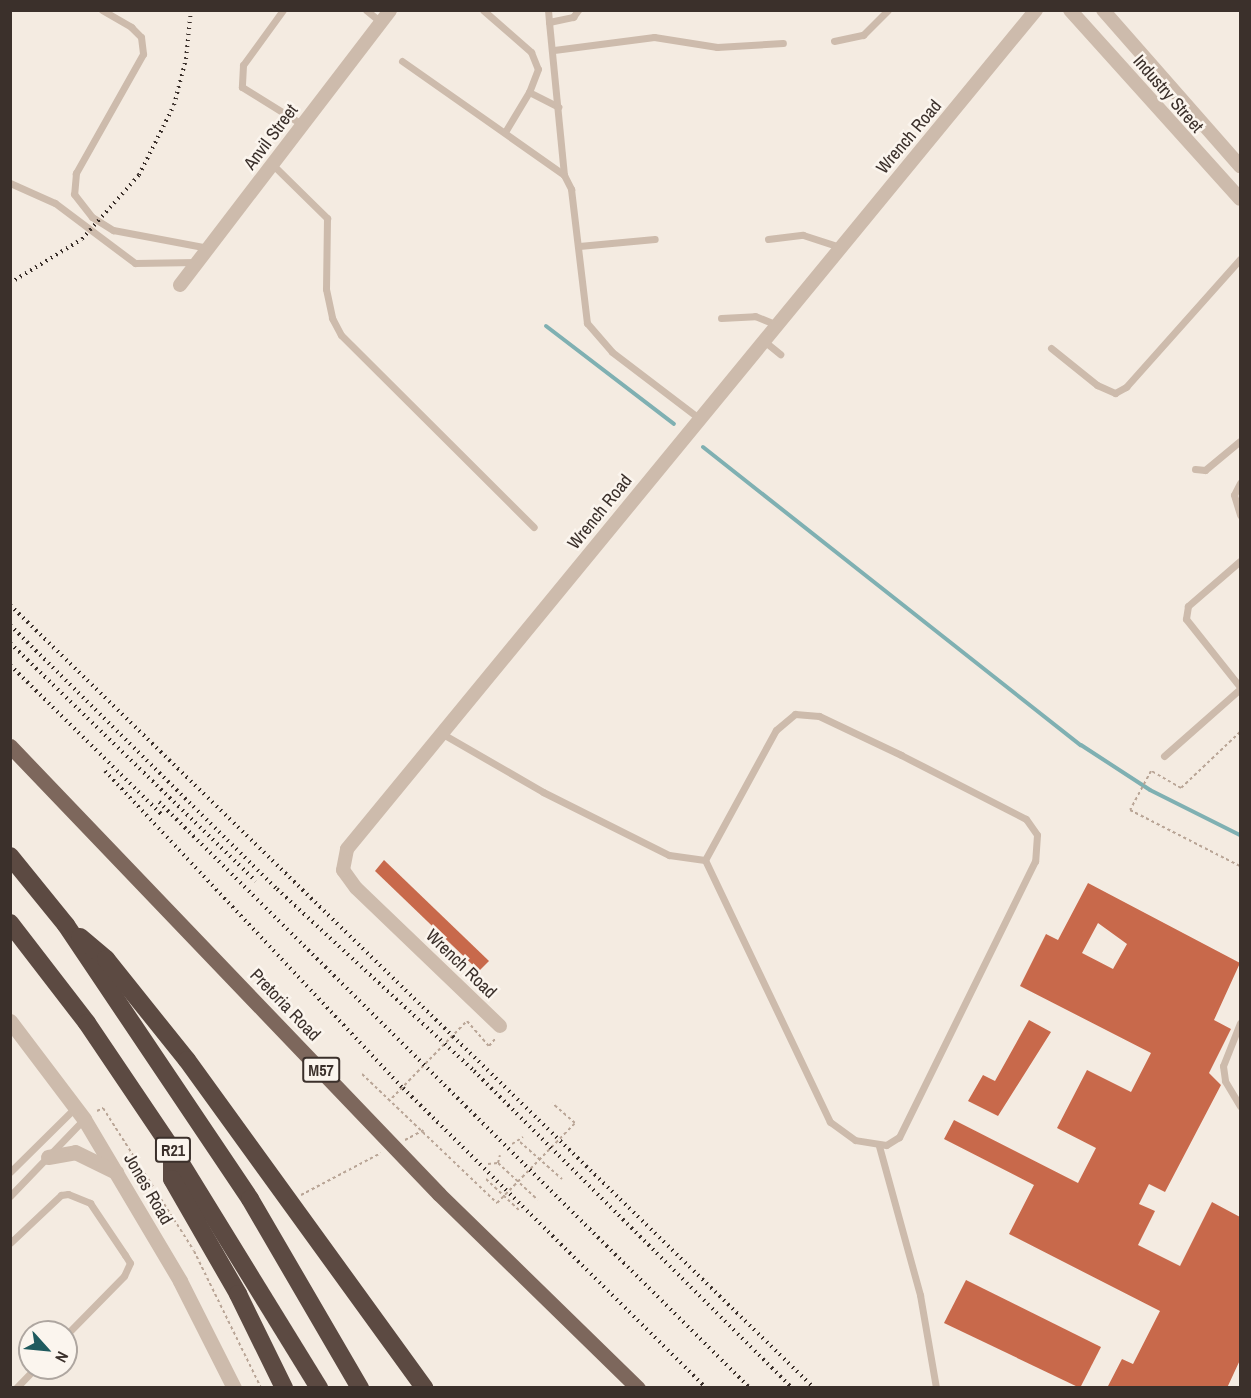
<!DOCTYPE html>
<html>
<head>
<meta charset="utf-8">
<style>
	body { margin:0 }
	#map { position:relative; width:1251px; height:1398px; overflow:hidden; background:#f4ebe1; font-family:"Archivo Narrow",sans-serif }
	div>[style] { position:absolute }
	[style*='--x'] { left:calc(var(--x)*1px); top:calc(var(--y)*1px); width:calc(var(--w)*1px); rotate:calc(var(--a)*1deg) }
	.stream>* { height:4px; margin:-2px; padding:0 2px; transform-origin:2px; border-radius:2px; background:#7fb0b2 }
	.building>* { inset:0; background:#c8694b }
	.path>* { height:2px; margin-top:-1px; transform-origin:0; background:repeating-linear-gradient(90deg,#b9a596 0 3px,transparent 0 6px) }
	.service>* { height:7px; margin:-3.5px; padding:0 3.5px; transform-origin:3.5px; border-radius:3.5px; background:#cdbbac }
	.minor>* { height:14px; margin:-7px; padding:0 7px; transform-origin:7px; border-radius:7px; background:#cdbbac }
	.tertiary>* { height:15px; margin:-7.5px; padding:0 7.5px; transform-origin:7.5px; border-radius:7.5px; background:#cdbbac }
	.primary>* { height:15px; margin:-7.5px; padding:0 7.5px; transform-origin:7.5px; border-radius:7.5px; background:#7d675c }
	.motorway>* { height:18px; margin:-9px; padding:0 9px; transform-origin:9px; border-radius:9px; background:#5c4a42 }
	.rail>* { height:4px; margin-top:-2px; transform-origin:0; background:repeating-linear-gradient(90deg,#3b302b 0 1.5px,transparent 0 6px) }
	span { translate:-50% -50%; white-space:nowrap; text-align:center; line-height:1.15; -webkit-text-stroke:5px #fbf5ee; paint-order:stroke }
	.shield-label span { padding:2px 4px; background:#fbf5ee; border:2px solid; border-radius:4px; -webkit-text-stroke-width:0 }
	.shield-label { font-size:16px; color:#3b302b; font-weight:700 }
	.street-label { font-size:18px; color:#3b302b }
	.frame { position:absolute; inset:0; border:12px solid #3b302b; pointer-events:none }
	.north { position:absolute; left:18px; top:1320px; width:60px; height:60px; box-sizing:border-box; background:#fbf5ee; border:2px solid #aea6a0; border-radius:50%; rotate:117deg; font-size:16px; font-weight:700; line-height:24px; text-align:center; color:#3b302b }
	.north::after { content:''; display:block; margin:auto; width:21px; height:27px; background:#1f5a5e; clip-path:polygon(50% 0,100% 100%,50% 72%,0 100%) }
</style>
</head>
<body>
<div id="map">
	<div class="stream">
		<div style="--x:546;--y:326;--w:161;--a:37.4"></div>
		<div style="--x:703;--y:447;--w:481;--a:38.3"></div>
		<div style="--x:1081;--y:745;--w:82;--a:33.1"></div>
		<div style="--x:1150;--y:790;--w:101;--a:26.6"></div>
	</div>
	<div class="building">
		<div style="clip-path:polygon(384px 860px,489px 961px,479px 971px,375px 871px)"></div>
		<div style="clip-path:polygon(evenodd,1088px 883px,1240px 963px,1214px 1020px,1231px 1029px,1209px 1073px,1221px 1085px,1165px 1192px,1149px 1184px,1139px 1204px,1155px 1211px,1138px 1245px,1180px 1266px,1212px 1202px,1240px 1217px,1240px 1360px,1227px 1388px,1107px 1388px,1122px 1359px,1133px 1364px,1160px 1311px,1009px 1234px,1034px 1185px,944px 1139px,954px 1120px,1078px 1183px,1096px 1148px,1057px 1128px,1087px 1070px,1131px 1092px,1151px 1053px,1020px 986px,1046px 934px,1058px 940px,1088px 883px,1098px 923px,1127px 944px,1113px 969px,1082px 953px,1098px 923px)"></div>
		<div style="clip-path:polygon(1029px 1020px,1051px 1032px,998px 1116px,968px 1101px,983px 1075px,995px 1081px)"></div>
		<div style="clip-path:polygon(966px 1280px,1101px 1347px,1080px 1388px,944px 1323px)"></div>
	</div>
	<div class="path">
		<div style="--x:1240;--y:732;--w:81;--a:136.5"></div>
		<div style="--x:1181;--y:788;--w:34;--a:-150"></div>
		<div style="--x:1151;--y:771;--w:44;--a:118.3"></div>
		<div style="--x:1130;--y:810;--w:123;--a:27"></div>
		<div style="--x:362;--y:1074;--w:187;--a:43.7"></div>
		<div style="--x:497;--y:1203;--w:112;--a:-45.7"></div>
		<div style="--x:575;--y:1123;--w:30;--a:-139"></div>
		<div style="--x:392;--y:1098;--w:107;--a:-45.8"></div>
		<div style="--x:467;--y:1021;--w:33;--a:49"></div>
		<div style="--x:489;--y:1046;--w:9;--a:-49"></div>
		<div style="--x:97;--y:1111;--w:7;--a:-27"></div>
		<div style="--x:103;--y:1108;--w:169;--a:57.5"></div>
		<div style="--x:194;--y:1251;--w:153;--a:63.9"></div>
		<div style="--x:405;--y:1140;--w:21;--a:-28"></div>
		<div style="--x:520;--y:1142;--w:56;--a:41.4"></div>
		<div style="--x:512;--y:1144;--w:13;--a:-32"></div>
		<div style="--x:498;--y:1163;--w:54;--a:42.8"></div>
		<div style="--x:488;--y:1164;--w:10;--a:-6"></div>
		<div style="--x:498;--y:1163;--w:8;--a:-76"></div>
		<div style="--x:486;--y:1179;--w:47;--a:43.3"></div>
		<div style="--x:301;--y:1195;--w:90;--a:-27.7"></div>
	</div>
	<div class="service">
		<div style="--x:102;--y:10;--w:34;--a:30"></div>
		<div style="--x:131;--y:27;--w:14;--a:45"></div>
		<div style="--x:141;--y:37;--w:17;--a:83"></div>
		<div style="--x:143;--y:54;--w:137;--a:119.4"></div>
		<div style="--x:76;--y:173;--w:21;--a:95"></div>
		<div style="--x:74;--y:194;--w:29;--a:52"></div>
		<div style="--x:92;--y:217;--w:25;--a:32"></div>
		<div style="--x:113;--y:230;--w:97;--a:10.7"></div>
		<div style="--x:283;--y:10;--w:68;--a:126"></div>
		<div style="--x:243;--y:65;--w:22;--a:93"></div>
		<div style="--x:242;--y:87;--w:72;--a:31.9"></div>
		<div style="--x:366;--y:10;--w:19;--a:39"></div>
		<div style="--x:483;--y:10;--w:64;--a:41.2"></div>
		<div style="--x:531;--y:52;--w:18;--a:68"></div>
		<div style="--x:538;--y:69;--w:25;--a:111"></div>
		<div style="--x:548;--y:10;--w:12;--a:85"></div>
		<div style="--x:834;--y:41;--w:30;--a:-12"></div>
		<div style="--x:863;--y:35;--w:35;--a:-45"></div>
		<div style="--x:554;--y:50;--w:101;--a:-7.4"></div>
		<div style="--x:654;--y:37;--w:64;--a:9"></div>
		<div style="--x:717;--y:47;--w:66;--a:-3.5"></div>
		<div style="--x:402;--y:61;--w:198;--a:35.1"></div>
		<div style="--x:564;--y:175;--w:16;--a:63"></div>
		<div style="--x:571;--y:189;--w:135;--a:83.2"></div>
		<div style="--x:587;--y:323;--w:38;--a:49"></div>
		<div style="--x:612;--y:352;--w:111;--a:37.3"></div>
		<div style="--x:505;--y:132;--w:47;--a:-59"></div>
		<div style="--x:529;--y:92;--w:33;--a:27"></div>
		<div style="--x:273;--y:165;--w:76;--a:44.5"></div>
		<div style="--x:327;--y:218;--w:71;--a:90.8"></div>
		<div style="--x:326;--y:289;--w:30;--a:78"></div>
		<div style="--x:332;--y:318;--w:19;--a:62"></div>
		<div style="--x:341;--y:335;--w:272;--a:44.9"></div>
		<div style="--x:564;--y:175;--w:154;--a:-95.6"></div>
		<div style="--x:549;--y:22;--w:25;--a:-12"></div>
		<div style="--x:573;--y:17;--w:9;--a:-54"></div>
		<div style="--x:10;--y:183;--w:49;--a:24"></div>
		<div style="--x:55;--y:203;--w:100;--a:36.9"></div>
		<div style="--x:135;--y:263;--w:61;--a:-0.9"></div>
		<div style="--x:768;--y:239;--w:35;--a:-7"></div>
		<div style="--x:803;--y:235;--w:40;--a:18"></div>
		<div style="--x:579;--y:246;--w:76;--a:-5.3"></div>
		<div style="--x:721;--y:318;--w:34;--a:-3"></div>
		<div style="--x:755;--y:316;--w:24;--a:22"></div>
		<div style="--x:764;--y:341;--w:21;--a:39"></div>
		<div style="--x:1051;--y:348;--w:59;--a:38.8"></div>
		<div style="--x:1097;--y:385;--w:20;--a:24"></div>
		<div style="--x:1115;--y:393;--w:13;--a:-29"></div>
		<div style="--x:1126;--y:387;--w:171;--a:-48.3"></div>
		<div style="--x:1195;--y:469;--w:10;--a:6"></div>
		<div style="--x:1205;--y:470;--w:45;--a:-39.6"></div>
		<div style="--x:1240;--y:483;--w:13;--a:117"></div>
		<div style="--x:1234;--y:495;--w:21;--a:73"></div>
		<div style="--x:1240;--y:561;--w:69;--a:139.1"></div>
		<div style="--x:1188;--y:606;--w:13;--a:99"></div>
		<div style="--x:1186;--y:619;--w:87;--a:51.5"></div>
		<div style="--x:795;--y:714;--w:24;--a:5"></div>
		<div style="--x:819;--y:716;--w:91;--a:25.4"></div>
		<div style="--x:901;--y:755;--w:140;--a:27.1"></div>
		<div style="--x:1026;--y:819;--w:19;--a:55"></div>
		<div style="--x:1037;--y:835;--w:26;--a:94"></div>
		<div style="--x:1035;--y:861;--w:308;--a:116.2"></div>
		<div style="--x:899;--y:1137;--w:15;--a:148"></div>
		<div style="--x:886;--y:1145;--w:31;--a:-171"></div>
		<div style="--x:855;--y:1140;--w:31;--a:-144"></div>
		<div style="--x:830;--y:1122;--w:290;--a:-115.5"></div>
		<div style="--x:705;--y:860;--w:148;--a:-61.4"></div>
		<div style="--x:776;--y:730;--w:25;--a:-40"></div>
		<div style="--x:441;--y:733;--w:118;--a:30"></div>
		<div style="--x:543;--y:792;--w:141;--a:26.6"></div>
		<div style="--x:669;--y:855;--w:36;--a:8"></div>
		<div style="--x:1164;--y:756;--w:101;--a:-41.4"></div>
		<div style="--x:1240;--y:1023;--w:46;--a:111.6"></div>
		<div style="--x:1223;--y:1066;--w:15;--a:82"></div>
		<div style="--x:1225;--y:1081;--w:29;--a:59"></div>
		<div style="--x:879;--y:1146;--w:155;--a:74.6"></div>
		<div style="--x:920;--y:1295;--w:94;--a:80.2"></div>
		<div style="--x:10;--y:1172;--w:91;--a:-44.6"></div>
		<div style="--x:10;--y:1196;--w:107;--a:-46.1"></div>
		<div style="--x:10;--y:1243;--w:70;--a:-43.3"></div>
		<div style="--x:61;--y:1195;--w:7;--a:-8"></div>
		<div style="--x:68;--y:1194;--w:24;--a:22"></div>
		<div style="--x:90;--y:1203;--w:63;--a:56.1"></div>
		<div style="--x:125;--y:1255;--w:9;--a:58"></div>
		<div style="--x:130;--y:1263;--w:14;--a:115"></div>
		<div style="--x:124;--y:1276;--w:83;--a:134.5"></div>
		<div style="--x:16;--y:1388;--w:28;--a:-46"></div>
	</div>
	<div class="minor">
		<div style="--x:1070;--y:10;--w:254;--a:48"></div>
		<div style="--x:1103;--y:10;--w:208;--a:48.7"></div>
		<div style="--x:180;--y:285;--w:346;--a:-52.6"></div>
		<div style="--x:500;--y:1026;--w:199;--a:-136.2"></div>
		<div style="--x:356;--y:888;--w:22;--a:-126"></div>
		<div style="--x:343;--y:870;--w:21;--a:-79"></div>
		<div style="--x:347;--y:849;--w:1086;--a:-50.61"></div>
	</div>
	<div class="tertiary">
		<div style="--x:10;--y:1021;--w:123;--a:52.9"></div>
		<div style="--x:84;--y:1119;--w:188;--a:59.3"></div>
		<div style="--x:180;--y:1281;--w:120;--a:63.2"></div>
		<div style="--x:48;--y:1157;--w:27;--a:-10"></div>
		<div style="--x:75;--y:1152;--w:46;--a:26"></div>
	</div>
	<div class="primary">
		<div style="--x:10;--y:746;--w:620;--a:46.24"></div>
		<div style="--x:439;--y:1194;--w:278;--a:44.3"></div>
	</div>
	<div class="motorway">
		<div style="--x:10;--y:856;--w:89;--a:50.9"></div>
		<div style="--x:66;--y:925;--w:330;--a:56.1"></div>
		<div style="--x:250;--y:1199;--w:219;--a:59.8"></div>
		<div style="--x:10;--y:923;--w:126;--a:52.4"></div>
		<div style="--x:87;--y:1023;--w:152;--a:56"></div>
		<div style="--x:172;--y:1149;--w:281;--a:58.4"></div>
		<div style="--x:80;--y:937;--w:34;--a:40"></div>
		<div style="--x:106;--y:959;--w:129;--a:51.3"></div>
		<div style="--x:187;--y:1060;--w:405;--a:54.1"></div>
		<div style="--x:172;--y:1149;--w:30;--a:90"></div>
		<div style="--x:172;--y:1179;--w:133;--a:60.1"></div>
		<div style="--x:238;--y:1294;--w:105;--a:63.9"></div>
	</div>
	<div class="rail">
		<div style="--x:10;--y:283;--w:84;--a:-31.4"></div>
		<div style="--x:82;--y:239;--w:86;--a:-48.3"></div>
		<div style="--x:139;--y:175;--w:78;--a:-63.4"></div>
		<div style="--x:174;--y:105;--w:48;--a:-75.4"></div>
		<div style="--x:186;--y:59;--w:49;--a:-84.2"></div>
		<div style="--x:10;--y:605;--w:1122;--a:44.24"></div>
		<div style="--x:10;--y:625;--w:375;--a:44.7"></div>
		<div style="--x:277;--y:889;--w:268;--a:42.7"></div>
		<div style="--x:474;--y:1071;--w:449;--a:44.9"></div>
		<div style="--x:10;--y:643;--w:342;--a:44.1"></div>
		<div style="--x:10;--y:665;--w:214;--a:44.6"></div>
		<div style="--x:105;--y:771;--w:435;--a:46.8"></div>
		<div style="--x:403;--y:1088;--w:426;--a:44.7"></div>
		<div style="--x:159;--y:802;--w:832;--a:44.76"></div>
	</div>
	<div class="shield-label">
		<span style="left:321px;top:1070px">M57</span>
		<span style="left:173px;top:1150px">R21</span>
	</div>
	<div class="street-label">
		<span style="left:1168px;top:94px;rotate:49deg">Industry Street</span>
		<span style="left:271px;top:137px;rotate:-53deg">Anvil Street</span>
		<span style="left:909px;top:137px;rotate:-50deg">Wrench Road</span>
		<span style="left:600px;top:512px;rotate:-51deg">Wrench Road</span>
		<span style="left:461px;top:964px;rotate:44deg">Wrench Road</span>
		<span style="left:285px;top:1005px;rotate:46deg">Pretoria Road</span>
		<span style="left:148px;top:1189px;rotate:60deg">Jones Road</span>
	</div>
	<div class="frame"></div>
	<div class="north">N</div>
</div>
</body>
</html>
